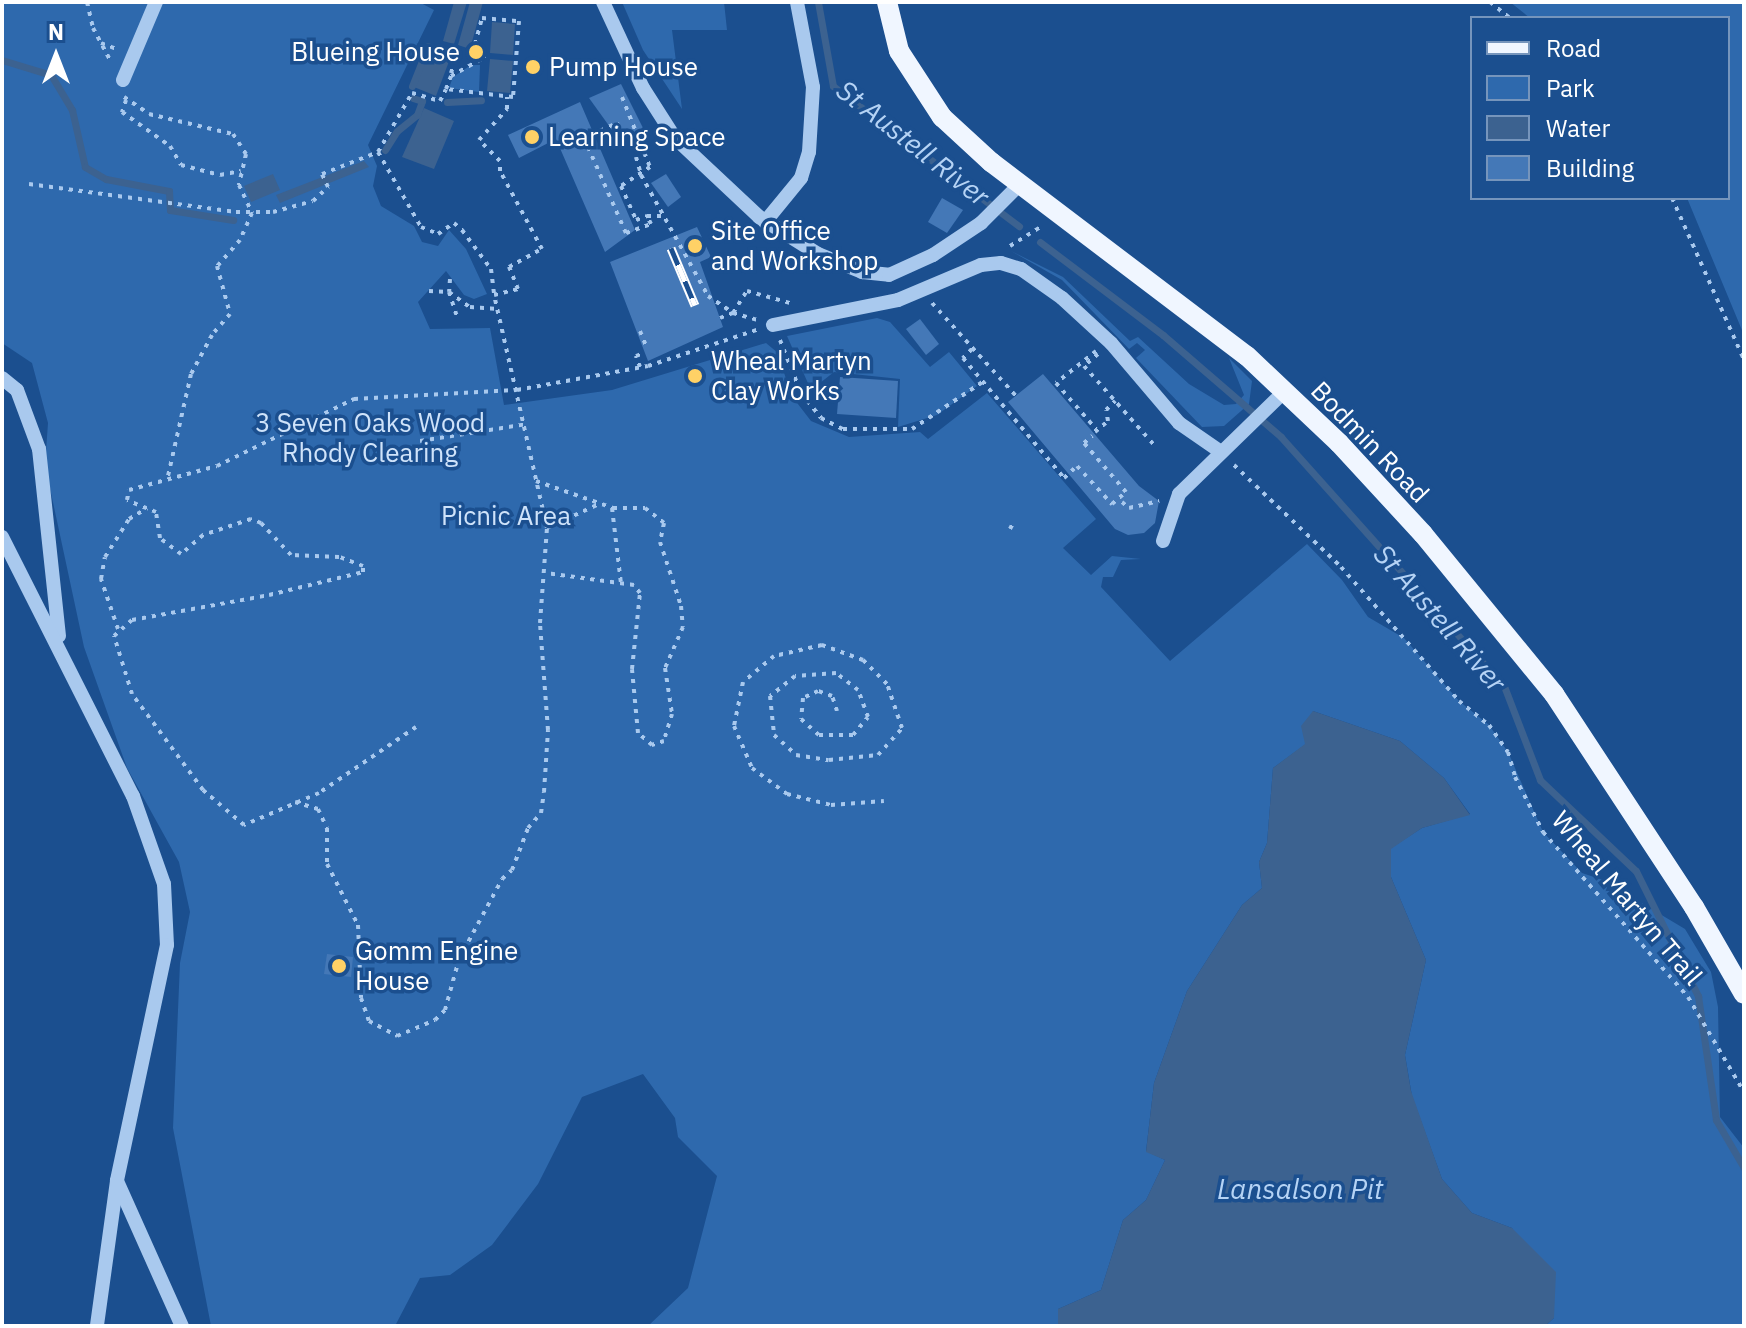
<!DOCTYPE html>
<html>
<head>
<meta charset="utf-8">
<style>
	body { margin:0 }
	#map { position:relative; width:1746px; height:1328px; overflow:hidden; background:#1b4f8f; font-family:"IBM Plex Sans",sans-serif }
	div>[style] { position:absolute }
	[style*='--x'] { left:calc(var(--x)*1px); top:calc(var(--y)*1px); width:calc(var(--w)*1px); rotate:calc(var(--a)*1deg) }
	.green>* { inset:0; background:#2e69ad }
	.water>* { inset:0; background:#3c6290 }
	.stream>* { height:7px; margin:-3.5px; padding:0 3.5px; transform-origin:3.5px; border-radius:3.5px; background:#3c6290 }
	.building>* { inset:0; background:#4478b7 }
	.path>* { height:4px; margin-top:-2px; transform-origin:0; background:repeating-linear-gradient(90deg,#a9c9ee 0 4px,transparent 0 10px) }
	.minor>* { height:14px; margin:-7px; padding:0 7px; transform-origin:7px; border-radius:7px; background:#a9c9ee }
	.major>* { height:20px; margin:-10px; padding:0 10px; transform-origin:10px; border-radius:10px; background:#f0f6ff }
	.rail>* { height:9px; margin-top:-4.5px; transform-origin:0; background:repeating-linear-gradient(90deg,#1b4f8f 0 18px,#fff 0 36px); box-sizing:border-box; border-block:2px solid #fff }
	.dots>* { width:22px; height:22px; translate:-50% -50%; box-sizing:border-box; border:4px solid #1b4f8f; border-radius:50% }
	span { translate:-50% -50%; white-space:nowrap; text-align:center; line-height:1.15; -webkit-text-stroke:7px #1b4f8f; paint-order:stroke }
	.poi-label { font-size:26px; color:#fff }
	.right { translate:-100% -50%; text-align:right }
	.left { translate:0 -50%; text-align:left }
	.park-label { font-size:26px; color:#cfe3fa }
	.street-label { font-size:26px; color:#fff }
	.water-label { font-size:28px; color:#b5d3f5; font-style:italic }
	.frame { position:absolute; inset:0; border:4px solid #fff; pointer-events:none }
	.legend { position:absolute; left:1470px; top:16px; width:260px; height:184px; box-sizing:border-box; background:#1b4f8f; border:2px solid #7695bc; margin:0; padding:10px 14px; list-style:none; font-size:24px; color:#fff }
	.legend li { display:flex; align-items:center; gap:16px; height:40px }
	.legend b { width:40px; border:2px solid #7695bc }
	.north { position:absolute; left:16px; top:16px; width:80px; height:80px; -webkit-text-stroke:6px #1b4f8f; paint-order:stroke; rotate:0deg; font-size:22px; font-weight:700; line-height:32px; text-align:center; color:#fff }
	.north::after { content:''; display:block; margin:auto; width:28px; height:36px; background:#fff; clip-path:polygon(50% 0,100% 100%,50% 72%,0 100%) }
</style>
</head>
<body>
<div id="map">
	<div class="green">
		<div style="clip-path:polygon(2px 2px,419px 2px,434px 10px,368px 145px,377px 166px,373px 186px,381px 206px,414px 226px,422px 242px,438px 246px,449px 230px,466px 249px,487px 294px,474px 299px,464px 295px,446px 271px,418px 302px,430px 329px,490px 328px,504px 405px,612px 390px,766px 343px,778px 353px,791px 395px,811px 421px,849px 437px,920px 432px,928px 439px,987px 393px,1096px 519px,1063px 548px,1091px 575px,1112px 556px,1141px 559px,1121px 560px,1113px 577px,1103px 577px,1101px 587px,1170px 661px,1307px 544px,1342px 580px,1368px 617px,1404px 638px,1459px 701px,1489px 725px,1508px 752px,1543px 832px,1582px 873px,1603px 880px,1685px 929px,1711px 972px,1718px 1007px,1720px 1117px,1744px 1148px,1744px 1326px,1545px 1326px,1554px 1318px,1512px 1228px,1472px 1213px,1442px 1179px,1412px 1096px,1405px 1055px,1426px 960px,1391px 877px,1391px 848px,1422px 828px,1470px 814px,1444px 778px,1400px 741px,1313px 711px,1306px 744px,1273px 768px,1267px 843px,1259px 862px,1262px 888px,1242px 905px,1187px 991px,1154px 1083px,1146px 1151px,1165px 1160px,1146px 1200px,1123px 1220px,1101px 1290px,1058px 1309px,1058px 1326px,648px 1326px,688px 1288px,717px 1176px,678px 1137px,675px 1118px,643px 1074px,582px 1097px,538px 1184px,492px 1245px,450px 1275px,420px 1278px,395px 1326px,211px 1326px,173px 1128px,180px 963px,190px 912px,179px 862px,127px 768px,84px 647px,45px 465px,48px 423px,32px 363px,2px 343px)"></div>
		<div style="clip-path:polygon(622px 2px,724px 2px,727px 30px,672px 30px,682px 109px,643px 50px)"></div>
		<div style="clip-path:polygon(1510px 2px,1744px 2px,1744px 335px,1687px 198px,1728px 198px,1728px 18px,1530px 18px)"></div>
		<div style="clip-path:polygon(471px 65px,480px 65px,479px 92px,449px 88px,453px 77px)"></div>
		<div style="clip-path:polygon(1011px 251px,1063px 277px,1130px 341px,1138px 337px,1189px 384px,1224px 405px,1236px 404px,1244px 395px,1229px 358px,1252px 381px,1249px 404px,1224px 426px,1202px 427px,1136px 358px,1145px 350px,1137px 343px,1129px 349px,1062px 280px)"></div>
		<div style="clip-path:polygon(877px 318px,890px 322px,930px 367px,949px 352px,977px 386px,937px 415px,898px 427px,900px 379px,834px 372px,811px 390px,787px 336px)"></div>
	</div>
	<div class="water">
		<div style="clip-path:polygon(454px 2px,467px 2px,454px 44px,443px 41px)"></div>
		<div style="clip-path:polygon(470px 2px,483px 2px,470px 49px,458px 45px)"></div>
		<div style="clip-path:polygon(492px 22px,515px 24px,513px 55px,490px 53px)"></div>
		<div style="clip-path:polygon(429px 48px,451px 56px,436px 96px,414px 87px)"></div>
		<div style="clip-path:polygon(490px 59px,513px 61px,510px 93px,487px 91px)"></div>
		<div style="clip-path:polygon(424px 108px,454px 121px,434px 169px,402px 157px)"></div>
		<div style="clip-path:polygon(364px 161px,369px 167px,280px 203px,276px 195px)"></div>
		<div style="clip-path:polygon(273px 174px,280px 190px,251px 202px,244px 186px)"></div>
		<div style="clip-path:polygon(1313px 711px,1400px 741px,1444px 778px,1470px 815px,1422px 828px,1391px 849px,1391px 877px,1426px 960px,1405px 1055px,1411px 1091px,1442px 1179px,1472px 1213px,1512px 1228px,1556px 1272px,1554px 1318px,1545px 1326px,1058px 1326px,1058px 1309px,1101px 1290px,1123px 1220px,1146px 1200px,1165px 1160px,1146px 1152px,1154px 1083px,1187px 991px,1242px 905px,1262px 888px,1259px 862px,1267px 843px,1273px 768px,1305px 744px,1301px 726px)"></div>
	</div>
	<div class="stream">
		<div style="--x:818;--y:2;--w:85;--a:79.9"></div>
		<div style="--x:833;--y:86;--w:233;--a:37"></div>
		<div style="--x:2;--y:60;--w:51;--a:17"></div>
		<div style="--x:51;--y:75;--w:41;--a:59"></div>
		<div style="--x:72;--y:110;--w:58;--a:77.2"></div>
		<div style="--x:85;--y:167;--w:24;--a:30"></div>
		<div style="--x:106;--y:179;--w:64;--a:10.8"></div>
		<div style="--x:169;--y:191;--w:19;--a:87"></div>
		<div style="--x:170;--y:210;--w:64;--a:9"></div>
		<div style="--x:412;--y:86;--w:43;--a:-68.2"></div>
		<div style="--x:447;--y:102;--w:34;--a:-3"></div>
		<div style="--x:385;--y:150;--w:22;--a:-58"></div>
		<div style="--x:397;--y:131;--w:26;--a:-39"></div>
		<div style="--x:417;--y:115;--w:15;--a:-70"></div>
		<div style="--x:422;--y:101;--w:9;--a:-162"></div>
		<div style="--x:1040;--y:242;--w:154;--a:37.1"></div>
		<div style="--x:1163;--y:335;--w:156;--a:40.8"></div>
		<div style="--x:1281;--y:437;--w:334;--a:48.2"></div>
		<div style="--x:1504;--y:686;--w:101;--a:69"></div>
		<div style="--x:1540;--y:780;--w:132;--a:43.5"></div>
		<div style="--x:1636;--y:871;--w:140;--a:63.6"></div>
		<div style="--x:1698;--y:996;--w:125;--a:81.7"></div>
		<div style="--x:1716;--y:1120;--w:56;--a:59.7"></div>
	</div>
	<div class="building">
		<div style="clip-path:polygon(621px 84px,643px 128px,620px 141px,589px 98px)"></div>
		<div style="clip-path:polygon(580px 102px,635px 230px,605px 252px,556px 139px,519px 158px,508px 135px)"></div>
		<div style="clip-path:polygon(666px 174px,681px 197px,668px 207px,651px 183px)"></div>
		<div style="clip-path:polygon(942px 198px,963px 210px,947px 233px,928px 222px)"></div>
		<div style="clip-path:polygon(697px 227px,711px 257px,700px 262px,723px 327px,648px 361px,610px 262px)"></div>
		<div style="clip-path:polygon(920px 319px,939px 344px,926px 355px,906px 329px)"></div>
		<div style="clip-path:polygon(1043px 374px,1139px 486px,1159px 501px,1155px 523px,1144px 533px,1128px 535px,1115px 529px,1008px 402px)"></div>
		<div style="clip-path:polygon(840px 377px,898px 381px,896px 418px,837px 414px)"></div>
		<div style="clip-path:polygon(327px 954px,353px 957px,351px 977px,324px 974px)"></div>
	</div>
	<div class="path">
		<div style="--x:87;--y:2;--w:27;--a:77"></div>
		<div style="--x:93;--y:28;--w:38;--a:62"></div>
		<div style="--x:1490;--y:2;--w:26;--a:39"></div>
		<div style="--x:482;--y:18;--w:37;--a:5"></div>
		<div style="--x:519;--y:21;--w:76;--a:94.5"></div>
		<div style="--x:513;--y:97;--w:67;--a:-173.2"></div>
		<div style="--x:446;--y:89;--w:14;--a:-69"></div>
		<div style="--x:451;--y:76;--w:38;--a:-29"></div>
		<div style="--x:484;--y:58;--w:9;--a:-90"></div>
		<div style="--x:484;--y:49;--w:10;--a:-151"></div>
		<div style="--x:475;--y:44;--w:27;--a:-75"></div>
		<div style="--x:101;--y:43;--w:19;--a:21"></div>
		<div style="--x:451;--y:73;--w:14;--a:-73"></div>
		<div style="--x:124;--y:97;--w:30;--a:34"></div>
		<div style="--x:149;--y:114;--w:86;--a:13.4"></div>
		<div style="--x:233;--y:134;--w:24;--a:57"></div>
		<div style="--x:246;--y:154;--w:32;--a:103"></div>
		<div style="--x:239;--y:185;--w:31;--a:65"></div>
		<div style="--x:252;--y:213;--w:30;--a:114"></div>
		<div style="--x:240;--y:240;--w:35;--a:131"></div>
		<div style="--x:217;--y:266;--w:50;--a:74.8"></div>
		<div style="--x:230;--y:314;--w:28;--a:131"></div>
		<div style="--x:212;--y:335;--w:44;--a:118.3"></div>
		<div style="--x:191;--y:374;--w:105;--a:102.7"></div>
		<div style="--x:622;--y:97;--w:75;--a:68.2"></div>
		<div style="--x:650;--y:167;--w:35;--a:147"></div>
		<div style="--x:621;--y:186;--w:37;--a:66"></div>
		<div style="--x:636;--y:220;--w:12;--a:-20"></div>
		<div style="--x:126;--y:100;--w:13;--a:108"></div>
		<div style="--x:122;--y:112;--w:59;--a:35.3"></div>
		<div style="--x:170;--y:146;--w:22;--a:60"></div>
		<div style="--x:181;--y:165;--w:40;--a:14.4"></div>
		<div style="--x:220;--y:175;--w:21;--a:-11"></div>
		<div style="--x:591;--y:135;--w:29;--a:-25"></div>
		<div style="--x:617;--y:123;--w:9;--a:63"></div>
		<div style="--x:621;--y:131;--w:37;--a:154"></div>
		<div style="--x:588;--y:147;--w:94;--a:66.2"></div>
		<div style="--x:626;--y:233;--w:27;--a:-20"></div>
		<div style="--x:651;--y:224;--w:9;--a:-117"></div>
		<div style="--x:647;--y:216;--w:19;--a:0"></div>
		<div style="--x:378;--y:152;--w:68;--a:-60"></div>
		<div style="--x:412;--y:93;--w:29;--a:16"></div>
		<div style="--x:440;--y:101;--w:13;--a:-63"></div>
		<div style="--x:636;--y:157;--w:19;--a:74"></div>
		<div style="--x:641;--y:175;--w:138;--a:61"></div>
		<div style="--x:708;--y:296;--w:30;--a:34"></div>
		<div style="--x:733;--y:313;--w:26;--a:16"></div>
		<div style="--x:29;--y:184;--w:209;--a:7.7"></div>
		<div style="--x:236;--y:212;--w:37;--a:0"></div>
		<div style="--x:273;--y:212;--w:41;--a:-15.4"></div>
		<div style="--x:313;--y:201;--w:21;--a:-43"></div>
		<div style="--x:328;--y:187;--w:14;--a:-115"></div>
		<div style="--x:322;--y:174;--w:60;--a:-21.4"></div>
		<div style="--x:378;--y:152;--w:86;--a:60.2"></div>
		<div style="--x:421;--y:227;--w:18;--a:22"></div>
		<div style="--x:438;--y:234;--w:19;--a:-35"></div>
		<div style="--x:454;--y:223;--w:11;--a:41"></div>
		<div style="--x:462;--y:230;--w:49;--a:53.4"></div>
		<div style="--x:491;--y:269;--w:26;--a:83"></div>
		<div style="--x:1672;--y:198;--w:177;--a:66"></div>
		<div style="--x:1010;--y:246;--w:39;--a:-32"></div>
		<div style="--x:450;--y:279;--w:13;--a:94"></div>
		<div style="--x:449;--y:292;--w:26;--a:36"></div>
		<div style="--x:470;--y:307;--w:28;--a:4"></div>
		<div style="--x:429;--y:291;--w:20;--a:3"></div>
		<div style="--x:449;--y:292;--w:29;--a:72"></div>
		<div style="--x:932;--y:303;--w:125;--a:47.9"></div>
		<div style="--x:720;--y:318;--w:14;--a:-21"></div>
		<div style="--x:733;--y:313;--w:26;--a:-58"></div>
		<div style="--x:747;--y:291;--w:45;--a:15.6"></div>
		<div style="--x:640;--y:331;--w:16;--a:68"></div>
		<div style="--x:780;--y:340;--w:57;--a:68.4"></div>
		<div style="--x:801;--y:393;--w:32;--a:51"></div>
		<div style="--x:821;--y:418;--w:25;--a:27"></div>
		<div style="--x:843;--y:429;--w:69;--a:0"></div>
		<div style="--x:912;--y:429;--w:87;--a:-33.7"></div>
		<div style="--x:972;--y:349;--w:13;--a:135"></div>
		<div style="--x:963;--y:358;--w:157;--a:49.9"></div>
		<div style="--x:1064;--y:478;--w:18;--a:-43"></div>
		<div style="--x:1077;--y:466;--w:52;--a:47.4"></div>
		<div style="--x:1112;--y:504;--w:18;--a:-41"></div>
		<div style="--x:1126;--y:492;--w:65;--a:-130.6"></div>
		<div style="--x:1084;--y:443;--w:11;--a:-41"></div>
		<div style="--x:1096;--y:351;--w:51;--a:141.3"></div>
		<div style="--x:1056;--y:383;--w:61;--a:49"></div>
		<div style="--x:1098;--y:354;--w:18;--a:139"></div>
		<div style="--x:1084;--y:366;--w:108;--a:48.4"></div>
		<div style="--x:640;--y:367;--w:12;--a:-110"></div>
		<div style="--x:636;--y:356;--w:9;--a:-21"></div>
		<div style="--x:1095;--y:432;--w:17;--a:-40"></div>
		<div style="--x:1108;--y:421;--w:11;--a:-100"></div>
		<div style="--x:1106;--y:410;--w:13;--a:-45"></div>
		<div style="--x:420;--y:441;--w:108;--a:-9"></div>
		<div style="--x:1234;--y:465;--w:148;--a:43.6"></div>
		<div style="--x:1341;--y:567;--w:179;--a:48.6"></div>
		<div style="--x:1459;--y:701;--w:38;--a:39"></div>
		<div style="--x:1489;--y:725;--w:33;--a:55"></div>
		<div style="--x:1508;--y:752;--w:26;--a:74"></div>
		<div style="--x:1515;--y:777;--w:62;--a:63"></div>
		<div style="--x:1543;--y:832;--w:220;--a:48.7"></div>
		<div style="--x:1688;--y:997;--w:110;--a:59.5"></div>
		<div style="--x:536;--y:481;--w:82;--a:19.3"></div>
		<div style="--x:613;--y:508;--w:32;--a:0"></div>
		<div style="--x:645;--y:508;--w:24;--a:38"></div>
		<div style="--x:664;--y:523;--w:19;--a:102"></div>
		<div style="--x:660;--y:542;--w:67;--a:71.8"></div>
		<div style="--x:681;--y:606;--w:21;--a:85"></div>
		<div style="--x:683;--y:627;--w:45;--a:113.7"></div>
		<div style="--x:665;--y:668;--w:47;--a:81.3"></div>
		<div style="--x:672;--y:714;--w:28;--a:107"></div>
		<div style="--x:664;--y:741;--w:13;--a:162"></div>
		<div style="--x:652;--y:745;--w:18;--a:-139"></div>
		<div style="--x:638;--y:733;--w:64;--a:-95.4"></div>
		<div style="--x:632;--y:669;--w:76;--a:-84"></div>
		<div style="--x:640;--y:593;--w:10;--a:-127"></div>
		<div style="--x:634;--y:585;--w:89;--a:-172.2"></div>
		<div style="--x:1122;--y:502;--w:9;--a:41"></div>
		<div style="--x:1129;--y:508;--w:31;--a:-13"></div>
		<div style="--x:612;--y:508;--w:77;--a:83.2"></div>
		<div style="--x:547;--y:528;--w:57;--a:-24.8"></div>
		<div style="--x:1010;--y:529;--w:7;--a:-63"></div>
		<div style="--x:118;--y:629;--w:53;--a:-108.8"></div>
		<div style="--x:101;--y:579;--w:22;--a:-80"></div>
		<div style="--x:105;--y:557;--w:45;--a:-57.7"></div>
		<div style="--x:129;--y:519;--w:21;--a:-31"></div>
		<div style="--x:837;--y:711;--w:16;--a:-108"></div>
		<div style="--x:832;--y:696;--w:15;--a:-160"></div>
		<div style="--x:818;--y:691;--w:17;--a:155"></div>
		<div style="--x:803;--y:698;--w:21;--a:95"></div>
		<div style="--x:801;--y:719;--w:24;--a:42"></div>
		<div style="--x:819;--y:735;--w:34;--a:0"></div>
		<div style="--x:853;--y:735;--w:23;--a:-50"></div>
		<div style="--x:868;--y:717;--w:29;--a:-110"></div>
		<div style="--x:858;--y:690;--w:28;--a:-142"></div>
		<div style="--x:836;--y:673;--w:41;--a:175.8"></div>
		<div style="--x:795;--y:676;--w:32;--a:141"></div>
		<div style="--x:770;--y:696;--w:39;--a:84"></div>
		<div style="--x:774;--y:735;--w:30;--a:42"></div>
		<div style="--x:796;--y:755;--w:33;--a:9"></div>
		<div style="--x:829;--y:760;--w:49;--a:-5.8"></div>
		<div style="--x:878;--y:755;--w:36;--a:-48"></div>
		<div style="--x:902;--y:728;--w:46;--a:-108.8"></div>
		<div style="--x:887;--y:684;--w:34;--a:-135"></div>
		<div style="--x:863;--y:660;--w:44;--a:-159.9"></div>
		<div style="--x:822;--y:645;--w:49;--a:167.1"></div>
		<div style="--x:774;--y:656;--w:40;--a:140"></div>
		<div style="--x:743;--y:682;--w:45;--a:101.6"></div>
		<div style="--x:734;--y:726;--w:46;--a:66.8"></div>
		<div style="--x:752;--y:768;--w:44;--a:36.6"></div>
		<div style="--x:787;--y:794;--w:45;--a:14"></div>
		<div style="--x:831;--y:805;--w:53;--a:-4.3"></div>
		<div style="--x:416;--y:727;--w:117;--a:145.8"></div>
		<div style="--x:319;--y:793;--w:82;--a:156.9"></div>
		<div style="--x:244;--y:825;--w:54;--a:-139.5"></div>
		<div style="--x:203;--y:790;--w:119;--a:-126.5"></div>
		<div style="--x:132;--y:694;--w:61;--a:-107.2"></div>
		<div style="--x:114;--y:636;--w:24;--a:-42"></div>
		<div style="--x:132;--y:620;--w:139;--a:-10.3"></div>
		<div style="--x:269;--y:595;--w:97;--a:-13.7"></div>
		<div style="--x:363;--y:572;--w:6;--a:-90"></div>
		<div style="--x:363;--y:566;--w:26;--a:-159"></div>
		<div style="--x:339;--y:557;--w:48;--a:-177.6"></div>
		<div style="--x:291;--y:555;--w:44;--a:-133.2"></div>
		<div style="--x:261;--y:523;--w:11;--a:-158"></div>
		<div style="--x:251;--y:519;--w:51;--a:161.6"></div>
		<div style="--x:203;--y:535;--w:29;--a:139"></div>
		<div style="--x:181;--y:554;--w:26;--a:-143"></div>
		<div style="--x:160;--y:538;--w:26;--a:-99"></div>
		<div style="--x:156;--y:512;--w:31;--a:-158"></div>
		<div style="--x:127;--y:500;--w:10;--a:-79"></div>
		<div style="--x:129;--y:490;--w:91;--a:-15.3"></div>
		<div style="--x:217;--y:466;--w:153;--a:-26.1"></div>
		<div style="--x:354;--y:399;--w:163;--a:-3.2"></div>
		<div style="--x:517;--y:390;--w:133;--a:-10.4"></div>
		<div style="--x:648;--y:366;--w:117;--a:-18.4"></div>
		<div style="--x:295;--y:802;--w:24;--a:17"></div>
		<div style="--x:318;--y:809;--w:21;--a:65"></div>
		<div style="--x:327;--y:828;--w:36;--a:90"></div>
		<div style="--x:327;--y:864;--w:68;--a:63.1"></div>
		<div style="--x:358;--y:925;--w:73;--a:87.6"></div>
		<div style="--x:361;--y:998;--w:24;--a:71"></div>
		<div style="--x:369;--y:1021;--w:32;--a:28"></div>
		<div style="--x:397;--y:1036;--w:41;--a:-22.8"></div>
		<div style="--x:435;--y:1020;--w:14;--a:-45"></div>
		<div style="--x:445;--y:1010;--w:53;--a:-74.6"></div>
		<div style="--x:459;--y:959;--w:91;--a:-61.7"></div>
		<div style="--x:502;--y:879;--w:13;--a:-42"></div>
		<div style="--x:512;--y:870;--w:45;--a:-69.1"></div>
		<div style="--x:528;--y:828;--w:20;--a:-49"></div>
		<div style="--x:541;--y:813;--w:21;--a:-82"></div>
		<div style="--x:544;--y:792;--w:62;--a:-86.3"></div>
		<div style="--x:548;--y:730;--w:107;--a:-94.3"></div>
		<div style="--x:540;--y:623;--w:95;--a:-85.8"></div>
		<div style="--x:547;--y:528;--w:239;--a:-102.8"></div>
		<div style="--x:494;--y:295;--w:25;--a:-14"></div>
		<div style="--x:518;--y:289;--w:24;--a:-112"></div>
		<div style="--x:509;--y:267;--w:38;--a:-29"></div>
		<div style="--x:542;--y:249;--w:89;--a:-118.3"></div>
		<div style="--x:500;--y:171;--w:10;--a:-90"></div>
		<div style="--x:500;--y:161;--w:30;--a:-135"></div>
		<div style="--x:479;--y:140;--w:42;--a:-47.9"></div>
		<div style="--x:507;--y:109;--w:12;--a:-90"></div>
	</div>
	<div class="minor">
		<div style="--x:603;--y:2;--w:95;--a:65.1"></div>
		<div style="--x:643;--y:88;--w:59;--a:57.4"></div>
		<div style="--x:675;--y:138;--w:115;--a:43.2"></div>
		<div style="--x:759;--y:217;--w:70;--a:32.1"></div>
		<div style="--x:818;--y:254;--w:48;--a:22.2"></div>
		<div style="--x:862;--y:272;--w:27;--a:6"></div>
		<div style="--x:889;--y:275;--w:48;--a:-24.4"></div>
		<div style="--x:933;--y:255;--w:58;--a:-33.7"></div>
		<div style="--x:981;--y:223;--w:55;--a:-45"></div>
		<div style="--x:123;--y:80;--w:85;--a:-67.1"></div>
		<div style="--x:765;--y:222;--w:57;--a:-50.7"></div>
		<div style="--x:801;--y:178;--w:27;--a:-73"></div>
		<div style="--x:809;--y:152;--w:65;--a:-86.5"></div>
		<div style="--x:813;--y:87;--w:86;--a:-100.7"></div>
		<div style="--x:773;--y:325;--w:127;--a:-11.3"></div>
		<div style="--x:898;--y:300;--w:90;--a:-22.9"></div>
		<div style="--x:981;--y:265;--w:20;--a:-6"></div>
		<div style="--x:1001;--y:263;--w:21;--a:17"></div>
		<div style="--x:1021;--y:269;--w:50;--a:35.3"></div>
		<div style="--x:1062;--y:298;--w:67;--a:42.6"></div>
		<div style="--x:1111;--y:343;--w:105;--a:49.6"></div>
		<div style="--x:1179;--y:423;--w:51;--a:34.6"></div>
		<div style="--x:2;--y:378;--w:19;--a:39"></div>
		<div style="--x:17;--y:390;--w:63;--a:69.6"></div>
		<div style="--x:39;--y:449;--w:188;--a:83.9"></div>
		<div style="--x:2;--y:537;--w:290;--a:63.2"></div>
		<div style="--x:133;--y:796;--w:93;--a:70.6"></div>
		<div style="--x:164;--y:884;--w:61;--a:87.2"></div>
		<div style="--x:167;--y:945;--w:241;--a:102"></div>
		<div style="--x:117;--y:1181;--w:146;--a:97.9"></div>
		<div style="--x:1163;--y:541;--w:50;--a:-71.2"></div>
		<div style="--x:1179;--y:494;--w:148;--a:-44.2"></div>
		<div style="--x:117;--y:1181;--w:159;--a:65.9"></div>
	</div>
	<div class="major">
		<div style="--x:887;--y:2;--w:50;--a:76.2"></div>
		<div style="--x:899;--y:51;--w:79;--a:56.9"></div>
		<div style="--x:942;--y:117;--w:67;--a:42.6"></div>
		<div style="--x:991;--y:162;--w:321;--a:37.2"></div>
		<div style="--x:1247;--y:356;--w:127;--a:43.4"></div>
		<div style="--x:1339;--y:443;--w:124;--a:47.3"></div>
		<div style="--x:1423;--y:534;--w:207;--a:50.7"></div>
		<div style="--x:1554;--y:694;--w:255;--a:56.7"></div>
		<div style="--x:1694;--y:907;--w:100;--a:60.1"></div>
	</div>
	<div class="rail">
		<div style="--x:671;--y:248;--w:62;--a:67.2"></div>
	</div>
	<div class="dots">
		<div style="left:476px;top:52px;background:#ffd166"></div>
		<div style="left:533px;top:67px;background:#ffd166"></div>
		<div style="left:532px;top:137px;background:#ffd166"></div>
		<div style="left:695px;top:246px;background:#ffd166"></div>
		<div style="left:695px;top:376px;background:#ffd166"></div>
		<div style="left:339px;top:966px;background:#ffd166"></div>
	</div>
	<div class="poi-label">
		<span class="right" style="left:460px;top:52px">Blueing House</span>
		<span class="left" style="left:549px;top:67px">Pump House</span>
		<span class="left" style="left:548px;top:137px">Learning Space</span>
		<span class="left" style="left:711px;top:246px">Site Office<br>and Workshop</span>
		<span class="left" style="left:711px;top:376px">Wheal Martyn<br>Clay Works</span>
		<span class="left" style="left:355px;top:966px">Gomm Engine<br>House</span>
	</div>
	<div class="park-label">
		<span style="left:370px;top:438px">3 Seven Oaks Wood<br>Rhody Clearing</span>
		<span style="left:506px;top:516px">Picnic Area</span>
	</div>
	<div class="street-label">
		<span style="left:1370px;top:442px;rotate:46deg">Bodmin Road</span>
		<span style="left:1627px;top:898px;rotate:50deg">Wheal Martyn Trail</span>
	</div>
	<div class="water-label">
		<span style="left:913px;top:143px;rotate:38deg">St Austell River</span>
		<span style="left:1440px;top:618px;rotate:49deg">St Austell River</span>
		<span style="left:1300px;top:1189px">Lansalson Pit</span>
	</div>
	<div class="frame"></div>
	<ul class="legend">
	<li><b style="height:10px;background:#f0f6ff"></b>Road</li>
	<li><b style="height:22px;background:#2e69ad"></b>Park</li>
	<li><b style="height:22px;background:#3c6290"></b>Water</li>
	<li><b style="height:22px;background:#4478b7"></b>Building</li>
	</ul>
	<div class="north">N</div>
</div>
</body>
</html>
